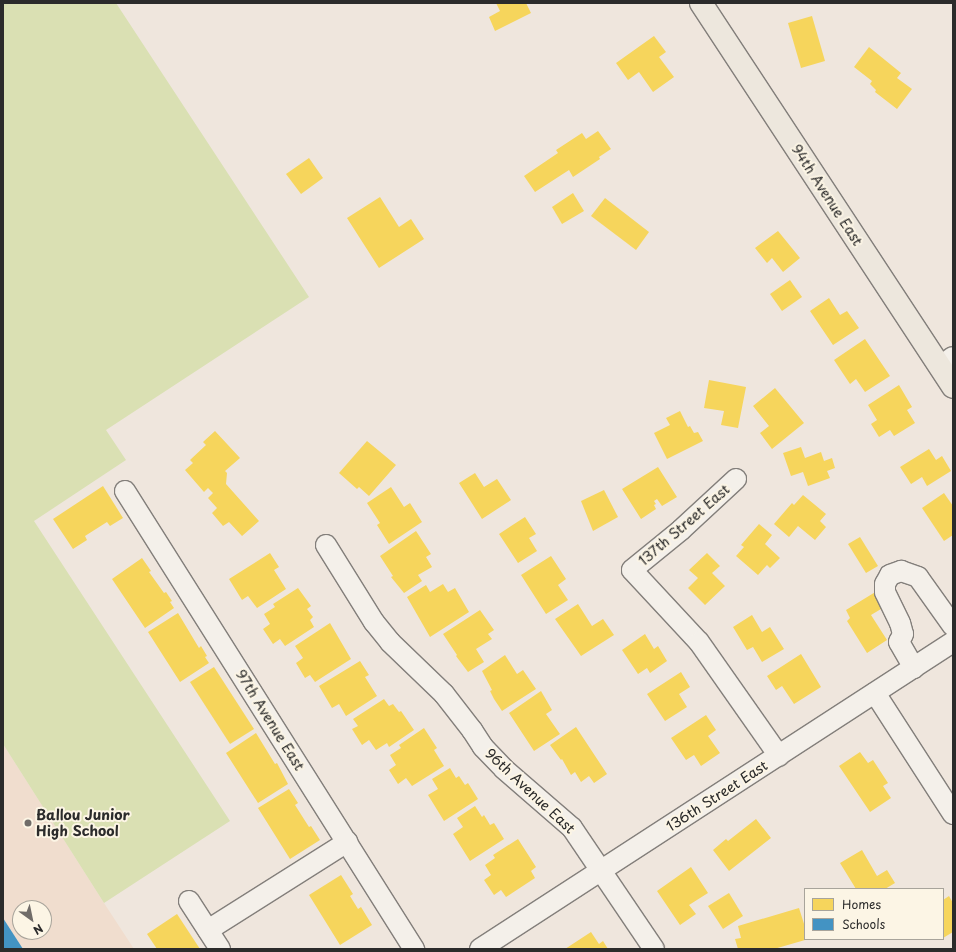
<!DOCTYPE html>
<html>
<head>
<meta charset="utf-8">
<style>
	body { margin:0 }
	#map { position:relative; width:956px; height:952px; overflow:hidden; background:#efe6dd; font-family:"Playpen Sans",sans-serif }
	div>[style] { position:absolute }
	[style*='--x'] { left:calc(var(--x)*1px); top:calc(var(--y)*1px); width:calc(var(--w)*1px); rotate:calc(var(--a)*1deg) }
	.built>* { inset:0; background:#f0ddce }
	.green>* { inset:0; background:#dae0b3 }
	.homes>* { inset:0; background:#f6d55c }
	.schools>* { inset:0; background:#4393c3 }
	.roads { filter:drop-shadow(1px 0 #837f7b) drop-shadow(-1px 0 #837f7b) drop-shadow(0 1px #837f7b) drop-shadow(0 -1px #837f7b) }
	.minor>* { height:20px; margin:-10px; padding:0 10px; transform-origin:10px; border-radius:10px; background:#f4f0ea }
	.major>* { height:22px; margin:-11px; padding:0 11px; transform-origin:11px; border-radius:11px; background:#ede7dd }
	.dots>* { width:11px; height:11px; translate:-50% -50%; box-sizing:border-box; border:2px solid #fcf5e5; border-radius:50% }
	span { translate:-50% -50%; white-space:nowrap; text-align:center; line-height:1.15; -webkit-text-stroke:4px #fcf5e5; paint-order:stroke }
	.street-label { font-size:14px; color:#2b2b2b }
	.poi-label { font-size:14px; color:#2b2b2b; font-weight:700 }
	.left { translate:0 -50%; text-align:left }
	.frame { position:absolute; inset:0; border:4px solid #2b2b2b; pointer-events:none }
	.legend { position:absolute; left:804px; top:888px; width:140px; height:52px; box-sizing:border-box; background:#fcf5e5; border:1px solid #a8a49b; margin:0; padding:5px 7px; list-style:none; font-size:12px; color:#2b2b2b }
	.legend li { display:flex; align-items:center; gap:8px; height:20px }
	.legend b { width:20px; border:1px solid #a8a49b }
	.north { position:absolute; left:12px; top:900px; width:40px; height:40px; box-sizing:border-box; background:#fcf5e5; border:1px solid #a8a49b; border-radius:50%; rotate:147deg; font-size:11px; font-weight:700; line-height:16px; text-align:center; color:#2b2b2b }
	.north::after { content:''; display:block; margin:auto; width:14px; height:18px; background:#706c69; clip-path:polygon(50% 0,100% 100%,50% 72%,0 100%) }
</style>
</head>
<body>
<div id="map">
	<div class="built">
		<div style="clip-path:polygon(evenodd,3px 744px,104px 903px,134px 949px,3px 949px,3px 744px,20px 908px,44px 908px,44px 932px,20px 932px,20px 908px)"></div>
	</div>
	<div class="green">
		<div style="clip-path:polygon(3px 3px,116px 3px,309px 297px,106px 430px,126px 460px,34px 521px,230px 821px,104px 903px,3px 744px)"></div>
	</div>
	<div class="homes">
		<div style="clip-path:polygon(496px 3px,526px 3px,531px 13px,495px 31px,489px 17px,500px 11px)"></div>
		<div style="clip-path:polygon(812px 16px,825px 61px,801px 68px,788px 23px)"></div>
		<div style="clip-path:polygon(654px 36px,666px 52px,659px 57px,674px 77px,653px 92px,639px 72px,628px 80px,616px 63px)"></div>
		<div style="clip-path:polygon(869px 47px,901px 73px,897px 78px,912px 89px,897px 109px,875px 92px,876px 90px,870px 84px,872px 81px,854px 67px)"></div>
		<div style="clip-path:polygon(598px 131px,611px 149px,599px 157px,600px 159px,573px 177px,569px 170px,535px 192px,524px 176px,558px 153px,556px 150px,582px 133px,586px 139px)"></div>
		<div style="clip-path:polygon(309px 158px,323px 178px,301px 194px,286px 174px)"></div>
		<div style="clip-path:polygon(573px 193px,584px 211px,562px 224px,552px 207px)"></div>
		<div style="clip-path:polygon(380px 197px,399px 227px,411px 219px,424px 239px,379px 268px,347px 218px)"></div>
		<div style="clip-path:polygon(605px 198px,649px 232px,636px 250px,591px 216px)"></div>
		<div style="clip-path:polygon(778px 231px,800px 258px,783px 272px,772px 258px,767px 263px,755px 248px)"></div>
		<div style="clip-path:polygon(790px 280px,802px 297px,782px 311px,770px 294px)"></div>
		<div style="clip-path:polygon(829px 298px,840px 315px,847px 311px,859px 328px,833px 345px,810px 311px)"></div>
		<div style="clip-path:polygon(865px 339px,890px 376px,865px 392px,856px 379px,850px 384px,834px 360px)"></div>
		<div style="clip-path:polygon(709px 380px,746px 387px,738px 428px,721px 425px,724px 411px,704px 408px)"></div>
		<div style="clip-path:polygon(899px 385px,912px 407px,907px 410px,915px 423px,894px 436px,890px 430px,879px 437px,871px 424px,877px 420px,868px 405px)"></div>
		<div style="clip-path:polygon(775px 388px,804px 423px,772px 449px,760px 433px,769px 426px,753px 406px)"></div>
		<div style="clip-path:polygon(680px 411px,688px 427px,690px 426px,694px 433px,698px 432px,703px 441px,667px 459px,654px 433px,670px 425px,666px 418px)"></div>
		<div style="clip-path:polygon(215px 431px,240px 458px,225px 471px,227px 473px,226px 484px,259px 521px,242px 536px,229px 522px,223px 526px,212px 513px,217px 508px,208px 498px,213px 493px,208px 488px,204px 492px,185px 470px,193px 463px,190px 460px,206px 445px,203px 442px)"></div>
		<div style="clip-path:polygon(367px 441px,396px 465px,369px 496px,359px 487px,357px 489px,339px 473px)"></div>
		<div style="clip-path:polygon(801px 447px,805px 458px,821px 452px,824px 461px,832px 458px,835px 468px,827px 471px,830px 478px,808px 486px,803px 472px,791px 476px,783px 453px)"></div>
		<div style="clip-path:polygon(929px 449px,936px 460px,942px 456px,951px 471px,927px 486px,922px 477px,911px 484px,900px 467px)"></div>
		<div style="clip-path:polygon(658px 467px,677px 497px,662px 506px,657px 499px,654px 501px,656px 504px,654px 505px,656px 509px,641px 519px,622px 489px)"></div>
		<div style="clip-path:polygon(475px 473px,484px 487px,497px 479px,511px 500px,482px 519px,459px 483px)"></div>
		<div style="clip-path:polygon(103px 486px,123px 518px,110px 526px,107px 522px,85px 536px,87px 540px,73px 549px,53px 519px)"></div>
		<div style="clip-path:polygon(391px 487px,404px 507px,410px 503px,422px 522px,389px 544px,377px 525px,380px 523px,367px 503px)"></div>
		<div style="clip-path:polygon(604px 490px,618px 517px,593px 531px,581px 501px)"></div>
		<div style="clip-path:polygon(944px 493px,953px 506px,953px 535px,944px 541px,922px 508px)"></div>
		<div style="clip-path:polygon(803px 495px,826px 514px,820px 521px,826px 527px,815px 540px,798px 526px,789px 537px,774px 524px,792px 503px,794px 505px)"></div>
		<div style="clip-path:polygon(525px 517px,536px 534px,529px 538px,537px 551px,518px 563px,499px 534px)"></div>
		<div style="clip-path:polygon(759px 524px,772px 535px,765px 544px,780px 558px,770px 568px,767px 565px,758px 575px,736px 556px,744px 547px,741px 545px)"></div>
		<div style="clip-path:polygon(416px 531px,431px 554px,426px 557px,432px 567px,418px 575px,422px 581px,404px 593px,391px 577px,393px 576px,380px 556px)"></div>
		<div style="clip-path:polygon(860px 537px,878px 566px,866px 573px,848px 544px)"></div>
		<div style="clip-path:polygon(270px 553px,279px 567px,274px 570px,286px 589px,257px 608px,248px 596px,242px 600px,229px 579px)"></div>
		<div style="clip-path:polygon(707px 553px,720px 566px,712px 573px,725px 586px,705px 605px,688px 588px,698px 578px,689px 570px)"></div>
		<div style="clip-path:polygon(551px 556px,566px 579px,558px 585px,568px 600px,546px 614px,521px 575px)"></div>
		<div style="clip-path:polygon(142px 558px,151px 571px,149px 572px,164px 593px,166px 592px,172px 601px,170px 602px,174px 608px,145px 628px,112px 579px)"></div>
		<div style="clip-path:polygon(443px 584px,448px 592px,455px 588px,469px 612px,430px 637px,407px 597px,426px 585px,430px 592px)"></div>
		<div style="clip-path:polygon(298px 588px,311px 606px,307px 609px,313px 617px,310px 620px,314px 627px,285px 646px,280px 639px,273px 644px,263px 629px,270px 624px,264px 614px,275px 607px,273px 604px)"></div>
		<div style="clip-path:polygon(877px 591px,886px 606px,871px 615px,887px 640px,867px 653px,847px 621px,850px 618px,846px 610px)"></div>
		<div style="clip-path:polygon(578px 604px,592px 626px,603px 619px,614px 635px,581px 656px,555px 619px)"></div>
		<div style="clip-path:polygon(480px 610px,494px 630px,488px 634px,492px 639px,476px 649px,484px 662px,468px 672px,456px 656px,457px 655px,443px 634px)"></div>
		<div style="clip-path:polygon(178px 613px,199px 648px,201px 646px,207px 656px,205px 657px,209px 663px,180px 682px,148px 632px)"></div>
		<div style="clip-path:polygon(752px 615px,762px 632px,770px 627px,784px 649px,762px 662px,753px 647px,747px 650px,733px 627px)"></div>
		<div style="clip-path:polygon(330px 623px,351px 659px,315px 682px,310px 675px,305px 678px,296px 663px,303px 658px,295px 646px)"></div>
		<div style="clip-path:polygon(645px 634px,654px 649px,658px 646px,667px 661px,650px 673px,647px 668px,638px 674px,622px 650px)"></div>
		<div style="clip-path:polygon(801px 654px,821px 687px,794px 704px,782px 686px,776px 690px,767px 676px)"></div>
		<div style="clip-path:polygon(505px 655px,517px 674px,523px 670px,536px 689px,502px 711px,494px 699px,490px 691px,492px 690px,482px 671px)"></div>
		<div style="clip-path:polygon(360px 661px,369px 675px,365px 677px,377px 696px,346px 716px,339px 704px,332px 708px,319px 686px)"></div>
		<div style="clip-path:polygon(214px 667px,254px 729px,230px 744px,190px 682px)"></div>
		<div style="clip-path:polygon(681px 672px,690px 687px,679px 694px,687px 707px,665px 721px,647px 694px)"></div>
		<div style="clip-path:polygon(541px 691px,552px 710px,546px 714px,560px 734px,534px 751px,509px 713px)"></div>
		<div style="clip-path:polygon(384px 699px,389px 706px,393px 704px,399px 712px,401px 711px,414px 730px,389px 747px,387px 743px,376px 750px,369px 740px,362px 745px,352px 729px,358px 726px,353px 719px)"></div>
		<div style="clip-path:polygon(706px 715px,716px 730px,708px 736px,720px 753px,701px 766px,694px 755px,686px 760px,671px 738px)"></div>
		<div style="clip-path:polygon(576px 727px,607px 774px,594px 783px,589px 776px,581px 782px,575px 772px,571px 775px,562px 759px,561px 760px,550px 745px)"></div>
		<div style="clip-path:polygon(424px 728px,437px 748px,434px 750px,444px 766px,412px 786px,406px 778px,398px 784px,389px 770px,396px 765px,390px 755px,401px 748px,399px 745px)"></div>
		<div style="clip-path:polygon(256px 733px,275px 764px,277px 763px,288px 784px,258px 803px,226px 753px)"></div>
		<div style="clip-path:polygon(860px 752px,868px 763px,873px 760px,888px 783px,883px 786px,891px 798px,870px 812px,839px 766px)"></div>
		<div style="clip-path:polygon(450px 768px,456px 778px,459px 776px,465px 785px,468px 783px,478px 799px,444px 821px,428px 795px,438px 789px,432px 779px)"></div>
		<div style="clip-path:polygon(289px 789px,298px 803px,295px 805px,309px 827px,311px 826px,320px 840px,290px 859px,258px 808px)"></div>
		<div style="clip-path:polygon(475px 806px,482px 817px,484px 815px,490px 825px,494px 823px,504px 839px,470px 861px,453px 834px,463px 827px,457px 818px)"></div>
		<div style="clip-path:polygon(756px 819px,771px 838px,729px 871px,713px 850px,726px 839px,728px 841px)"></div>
		<div style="clip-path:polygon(518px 839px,536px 867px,531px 871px,535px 878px,506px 897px,501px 890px,494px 895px,484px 880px,491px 875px,485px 865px,495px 858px,493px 855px)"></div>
		<div style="clip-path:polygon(862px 850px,877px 876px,887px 870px,895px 883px,885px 889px,856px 889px,840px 863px)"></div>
		<div style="clip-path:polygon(691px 867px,708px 893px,689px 905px,696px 914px,680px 925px,657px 891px)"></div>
		<div style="clip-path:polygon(341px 875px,353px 894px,350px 896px,358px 909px,361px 907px,372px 925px,340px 945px,309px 895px)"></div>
		<div style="clip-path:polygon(729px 893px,743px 916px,723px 929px,708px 906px)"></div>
		<div style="clip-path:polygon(949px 896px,953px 903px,953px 932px,943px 938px,943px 900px)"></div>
		<div style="clip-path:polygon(799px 908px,805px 927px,805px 940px,774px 949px,738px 949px,735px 939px,741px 938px,738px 926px)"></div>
		<div style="clip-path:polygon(177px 914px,200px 949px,157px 949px,147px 934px)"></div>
		<div style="clip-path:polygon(591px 932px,599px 944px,603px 941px,608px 949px,565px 949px)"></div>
	</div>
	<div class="schools">
		<div style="clip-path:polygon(3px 918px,23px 949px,3px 949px)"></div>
	</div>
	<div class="roads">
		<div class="minor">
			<div style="--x:940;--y:367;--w:16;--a:-38"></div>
			<div style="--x:736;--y:479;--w:75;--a:137.2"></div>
			<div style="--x:681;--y:530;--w:63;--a:140.8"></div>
			<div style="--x:632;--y:570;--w:98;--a:47.1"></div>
			<div style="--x:699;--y:642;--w:139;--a:54.9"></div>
			<div style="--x:125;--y:491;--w:542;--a:57.75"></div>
			<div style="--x:326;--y:545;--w:91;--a:58.1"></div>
			<div style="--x:374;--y:622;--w:26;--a:51"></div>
			<div style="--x:390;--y:642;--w:75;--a:43.9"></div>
			<div style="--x:444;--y:694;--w:46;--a:52.1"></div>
			<div style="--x:472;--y:730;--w:20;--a:57"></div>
			<div style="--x:483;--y:747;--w:30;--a:46"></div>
			<div style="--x:504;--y:769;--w:90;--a:40.9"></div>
			<div style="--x:572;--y:828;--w:146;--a:55.9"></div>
			<div style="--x:914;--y:668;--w:30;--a:-120"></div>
			<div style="--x:899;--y:642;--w:9;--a:-63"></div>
			<div style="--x:903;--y:634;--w:11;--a:-105"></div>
			<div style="--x:900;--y:623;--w:34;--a:-116"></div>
			<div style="--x:885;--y:592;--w:8;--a:-90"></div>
			<div style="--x:885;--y:584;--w:10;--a:-61"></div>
			<div style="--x:890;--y:575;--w:12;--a:-20"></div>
			<div style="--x:901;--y:571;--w:18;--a:19"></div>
			<div style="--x:918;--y:577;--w:60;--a:54.5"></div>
			<div style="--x:875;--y:693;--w:144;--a:57.2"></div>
			<div style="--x:189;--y:901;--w:57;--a:57.1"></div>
			<div style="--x:208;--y:930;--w:165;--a:-32.3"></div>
			<div style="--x:480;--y:949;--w:564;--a:-32.99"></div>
		</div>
		<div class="major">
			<div style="--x:701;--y:3;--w:459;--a:56.7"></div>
		</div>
	</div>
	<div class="dots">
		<div style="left:28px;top:823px;background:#706c69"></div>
	</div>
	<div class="street-label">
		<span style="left:827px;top:195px;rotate:57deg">94th Avenue East</span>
		<span style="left:684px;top:525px;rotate:-41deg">137th Street East</span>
		<span style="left:270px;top:720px;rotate:58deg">97th Avenue East</span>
		<span style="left:530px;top:791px;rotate:43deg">96th Avenue East</span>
		<span style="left:717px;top:796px;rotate:-33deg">136th Street East</span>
	</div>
	<div class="poi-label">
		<span class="left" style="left:36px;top:823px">Ballou Junior<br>High School</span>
	</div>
	<div class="frame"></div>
	<ul class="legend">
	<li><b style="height:11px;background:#f6d55c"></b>Homes</li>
	<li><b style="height:11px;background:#4393c3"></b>Schools</li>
	</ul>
	<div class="north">N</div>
</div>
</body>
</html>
